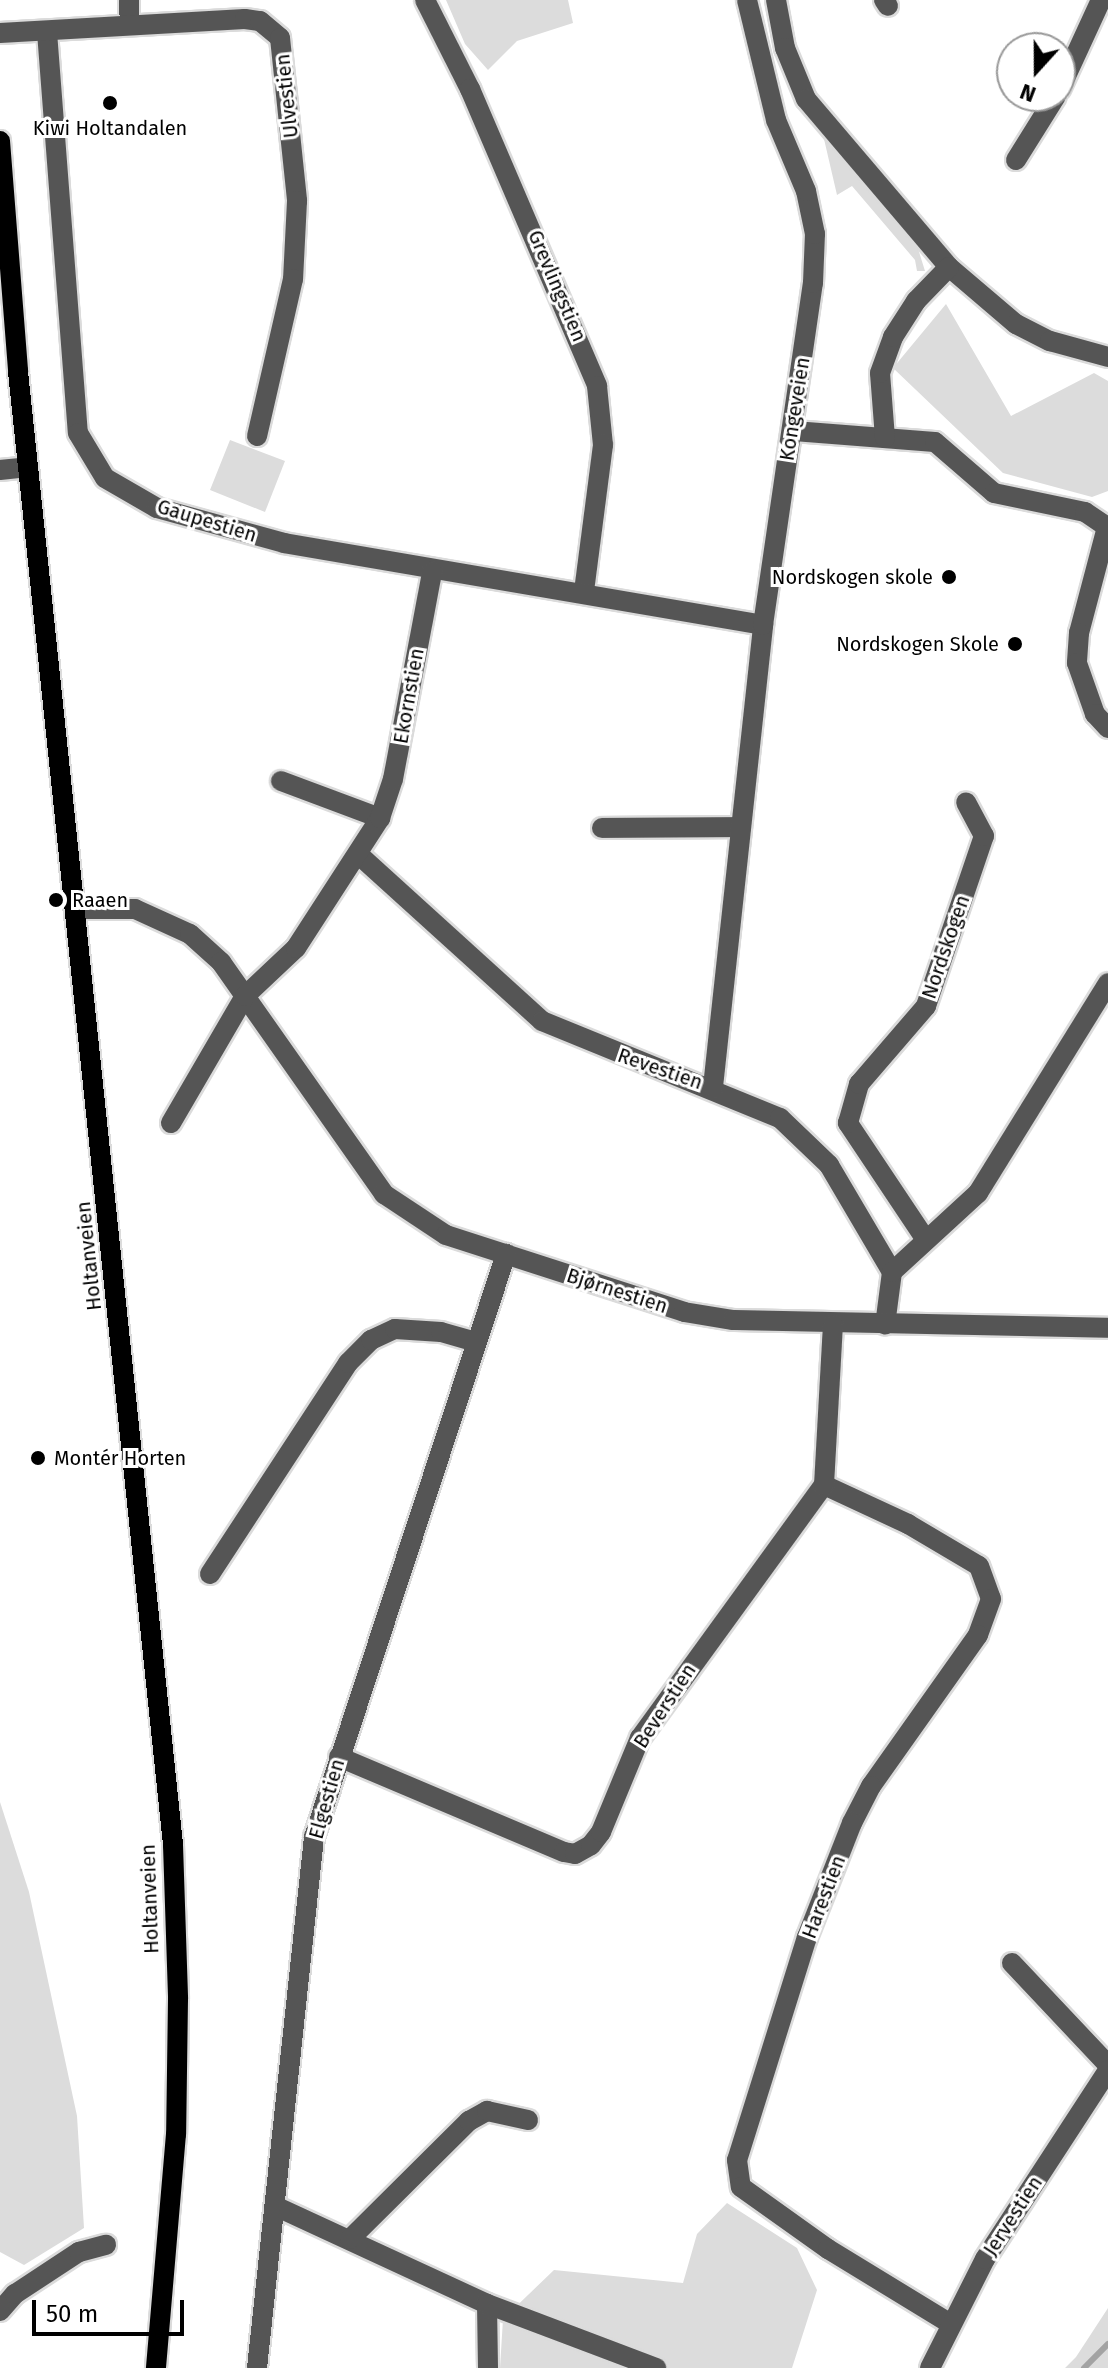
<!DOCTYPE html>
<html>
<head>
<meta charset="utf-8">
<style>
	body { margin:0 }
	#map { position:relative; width:1108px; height:2368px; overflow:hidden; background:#fff; font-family:"Fira Sans",sans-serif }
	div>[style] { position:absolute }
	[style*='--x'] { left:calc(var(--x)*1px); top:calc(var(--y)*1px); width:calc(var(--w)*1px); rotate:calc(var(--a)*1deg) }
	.green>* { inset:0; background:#dcdcdc }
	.stream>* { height:6px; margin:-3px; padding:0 3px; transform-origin:3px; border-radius:3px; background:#a3a3a3 }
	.roads { filter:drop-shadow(2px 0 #dbdbdb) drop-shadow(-2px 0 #dbdbdb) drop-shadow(0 2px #dbdbdb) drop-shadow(0 -2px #dbdbdb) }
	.minor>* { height:20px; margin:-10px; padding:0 10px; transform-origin:10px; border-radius:10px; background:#555 }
	.major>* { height:20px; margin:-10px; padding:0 10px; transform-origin:10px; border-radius:10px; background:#000 }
	.dots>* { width:22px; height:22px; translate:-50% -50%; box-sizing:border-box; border:4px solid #fff; border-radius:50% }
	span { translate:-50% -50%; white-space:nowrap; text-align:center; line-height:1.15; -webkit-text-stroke:6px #fff; paint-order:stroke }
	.street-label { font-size:20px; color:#000 }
	.poi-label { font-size:20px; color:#000 }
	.right { translate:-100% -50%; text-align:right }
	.left { translate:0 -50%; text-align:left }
	.north { position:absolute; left:996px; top:32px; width:80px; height:80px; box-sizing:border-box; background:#fff; border:2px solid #999; border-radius:50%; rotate:201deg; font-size:22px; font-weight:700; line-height:32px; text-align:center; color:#000 }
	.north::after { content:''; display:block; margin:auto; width:28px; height:36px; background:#000; clip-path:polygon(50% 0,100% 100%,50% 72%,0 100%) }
	.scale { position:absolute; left:32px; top:2300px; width:152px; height:36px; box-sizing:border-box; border:4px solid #000; border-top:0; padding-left:10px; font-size:24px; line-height:28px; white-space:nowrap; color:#000; -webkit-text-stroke:6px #fff; paint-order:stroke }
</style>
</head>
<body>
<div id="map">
	<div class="green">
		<div style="clip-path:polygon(446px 0,568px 0,573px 23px,517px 41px,488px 70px,465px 44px)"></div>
		<div style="clip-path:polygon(824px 139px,915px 239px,925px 271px,917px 271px,915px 260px,852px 186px,837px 195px)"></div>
		<div style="clip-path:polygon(946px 304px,1011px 416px,1094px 373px,1108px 381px,1108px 491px,1092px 497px,1003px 473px,893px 368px)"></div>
		<div style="clip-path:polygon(230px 440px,285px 461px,265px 512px,210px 490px)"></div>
		<div style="clip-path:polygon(0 1802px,29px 1892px,77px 2116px,84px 2228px,24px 2265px,0 2252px)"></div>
		<div style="clip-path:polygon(727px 2203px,797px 2248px,817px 2290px,792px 2368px,500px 2368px,503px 2319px,554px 2270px,683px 2283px,697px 2234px)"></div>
		<div style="clip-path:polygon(1108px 2308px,1108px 2368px,1065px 2368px,1076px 2357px)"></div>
	</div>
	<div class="stream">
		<div style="--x:1084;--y:2368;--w:34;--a:-45"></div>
	</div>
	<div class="roads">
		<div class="minor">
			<div style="--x:129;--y:0;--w:25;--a:88"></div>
			<div style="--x:425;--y:0;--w:100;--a:63.2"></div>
			<div style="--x:470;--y:89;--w:323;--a:66.8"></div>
			<div style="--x:597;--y:386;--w:59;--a:84.2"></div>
			<div style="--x:603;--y:445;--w:148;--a:97.4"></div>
			<div style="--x:776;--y:0;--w:49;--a:79.4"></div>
			<div style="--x:785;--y:48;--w:55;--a:67.6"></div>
			<div style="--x:806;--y:99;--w:221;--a:49.6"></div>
			<div style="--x:949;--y:267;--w:88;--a:40.4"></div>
			<div style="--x:1016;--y:324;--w:38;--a:27"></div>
			<div style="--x:1050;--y:341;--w:60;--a:15.4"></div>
			<div style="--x:884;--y:0;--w:7;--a:56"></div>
			<div style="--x:47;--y:32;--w:402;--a:85.6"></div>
			<div style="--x:78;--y:433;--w:52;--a:59"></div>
			<div style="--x:105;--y:478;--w:60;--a:30"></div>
			<div style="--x:157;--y:508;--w:132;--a:15.4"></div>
			<div style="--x:284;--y:543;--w:486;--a:9.7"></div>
			<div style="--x:0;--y:33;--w:245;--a:-3.3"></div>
			<div style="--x:245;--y:19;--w:15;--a:8"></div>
			<div style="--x:260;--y:21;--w:26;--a:40"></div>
			<div style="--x:280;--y:38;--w:164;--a:84"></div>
			<div style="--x:297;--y:201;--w:78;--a:92.9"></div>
			<div style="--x:293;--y:279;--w:161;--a:102.9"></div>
			<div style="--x:1060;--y:89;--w:98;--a:-65.3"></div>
			<div style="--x:1016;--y:160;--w:75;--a:-58"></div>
			<div style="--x:794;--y:431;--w:141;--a:4.5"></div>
			<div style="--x:935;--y:442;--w:78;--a:40.8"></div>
			<div style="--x:994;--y:493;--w:93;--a:11.8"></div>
			<div style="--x:1085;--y:512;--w:27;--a:34"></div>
			<div style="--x:1107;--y:527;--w:110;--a:104.8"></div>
			<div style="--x:1079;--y:633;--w:30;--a:94"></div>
			<div style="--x:1077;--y:663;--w:54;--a:70.6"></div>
			<div style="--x:1095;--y:714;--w:19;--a:47"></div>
			<div style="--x:885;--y:438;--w:65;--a:-94.4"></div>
			<div style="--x:880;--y:373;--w:38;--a:-70"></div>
			<div style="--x:893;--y:337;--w:43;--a:-57.4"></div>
			<div style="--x:916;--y:301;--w:47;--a:-45.9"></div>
			<div style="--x:0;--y:470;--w:28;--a:-6"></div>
			<div style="--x:281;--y:781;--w:106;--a:20.5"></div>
			<div style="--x:602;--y:828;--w:139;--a:-0.4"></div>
			<div style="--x:359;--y:855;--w:247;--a:42.2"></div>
			<div style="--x:542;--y:1021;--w:257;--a:22.2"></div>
			<div style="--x:780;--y:1118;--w:68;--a:43.8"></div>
			<div style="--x:829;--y:1165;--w:124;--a:59.5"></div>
			<div style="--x:892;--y:1272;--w:53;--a:97.5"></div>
			<div style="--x:77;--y:909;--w:58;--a:0"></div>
			<div style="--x:135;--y:909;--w:60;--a:24.4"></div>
			<div style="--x:190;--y:934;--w:42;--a:42.1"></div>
			<div style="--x:221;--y:962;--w:284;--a:54.9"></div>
			<div style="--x:384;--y:1194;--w:74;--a:33.5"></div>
			<div style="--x:446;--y:1235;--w:250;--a:17.9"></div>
			<div style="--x:684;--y:1312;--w:50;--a:9.3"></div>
			<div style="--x:733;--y:1320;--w:375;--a:1.2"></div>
			<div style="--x:713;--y:1087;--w:465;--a:-83.8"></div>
			<div style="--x:763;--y:625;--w:346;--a:-81.7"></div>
			<div style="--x:813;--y:283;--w:49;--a:-87.7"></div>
			<div style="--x:815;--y:234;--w:44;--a:-101.8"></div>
			<div style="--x:806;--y:191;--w:77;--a:-112.9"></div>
			<div style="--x:776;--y:120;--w:123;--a:-103.6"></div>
			<div style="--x:171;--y:1123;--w:147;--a:-59.8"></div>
			<div style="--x:245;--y:996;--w:70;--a:-43.3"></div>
			<div style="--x:296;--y:948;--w:155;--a:-57.1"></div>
			<div style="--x:380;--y:818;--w:41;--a:-71.6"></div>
			<div style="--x:393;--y:779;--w:211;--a:-79.3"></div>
			<div style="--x:926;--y:1240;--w:141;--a:-123.7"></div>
			<div style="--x:848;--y:1123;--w:41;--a:-74.2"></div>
			<div style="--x:859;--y:1084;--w:103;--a:-49.3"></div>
			<div style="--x:926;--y:1006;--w:180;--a:-71.2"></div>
			<div style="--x:984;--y:836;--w:38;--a:-118"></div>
			<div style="--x:892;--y:1272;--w:117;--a:-42.6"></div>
			<div style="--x:978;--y:1193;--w:247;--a:-58.2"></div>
			<div style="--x:824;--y:1485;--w:93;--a:24.9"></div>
			<div style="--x:908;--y:1524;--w:82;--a:30.6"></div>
			<div style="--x:979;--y:1566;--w:35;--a:70"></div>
			<div style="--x:991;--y:1599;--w:38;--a:110"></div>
			<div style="--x:978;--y:1635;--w:185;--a:125.3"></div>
			<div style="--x:871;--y:1786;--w:42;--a:117.2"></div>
			<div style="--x:852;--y:1823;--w:123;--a:111.5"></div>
			<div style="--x:807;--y:1937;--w:234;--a:107.4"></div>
			<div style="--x:737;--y:2160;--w:27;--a:82"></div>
			<div style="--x:741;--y:2187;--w:107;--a:35.5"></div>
			<div style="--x:828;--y:2249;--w:142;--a:31.4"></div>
			<div style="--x:210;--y:1574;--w:252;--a:-56.8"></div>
			<div style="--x:348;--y:1363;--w:33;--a:-45"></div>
			<div style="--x:371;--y:1340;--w:26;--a:-25"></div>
			<div style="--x:395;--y:1329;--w:46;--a:3.7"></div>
			<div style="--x:441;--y:1332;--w:36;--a:16"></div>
			<div style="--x:339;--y:1757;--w:244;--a:22.9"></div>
			<div style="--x:564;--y:1852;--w:11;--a:10"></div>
			<div style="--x:575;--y:1854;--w:18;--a:-29"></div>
			<div style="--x:591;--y:1845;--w:16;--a:-52"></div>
			<div style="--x:601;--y:1832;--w:102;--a:-67.5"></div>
			<div style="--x:640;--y:1738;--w:313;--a:-54"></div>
			<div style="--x:824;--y:1485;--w:160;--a:-86.8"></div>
			<div style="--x:1012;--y:1963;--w:140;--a:46.7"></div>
			<div style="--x:275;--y:2206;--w:234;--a:24.8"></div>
			<div style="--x:487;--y:2304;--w:64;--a:89.1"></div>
			<div style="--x:350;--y:2239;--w:168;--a:-44.8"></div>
			<div style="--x:469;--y:2121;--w:21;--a:-29"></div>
			<div style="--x:487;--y:2111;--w:42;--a:12.4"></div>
			<div style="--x:487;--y:2304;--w:181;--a:20.7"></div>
			<div style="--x:0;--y:2311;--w:23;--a:-49"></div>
			<div style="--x:15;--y:2294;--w:77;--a:-33.3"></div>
			<div style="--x:79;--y:2252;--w:28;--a:-15"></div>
			<div style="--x:257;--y:2368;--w:534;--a:-83.87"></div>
			<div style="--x:314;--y:1837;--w:614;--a:-71.77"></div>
			<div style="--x:930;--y:2368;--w:122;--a:-63.2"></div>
			<div style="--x:985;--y:2259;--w:225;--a:-56.9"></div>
		</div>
		<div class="major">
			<div style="--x:0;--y:141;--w:232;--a:85.5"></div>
			<div style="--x:18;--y:372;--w:1481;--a:83.99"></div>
			<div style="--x:173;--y:1845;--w:154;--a:88.1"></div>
			<div style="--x:178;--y:1999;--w:135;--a:90.8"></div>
			<div style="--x:176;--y:2134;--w:235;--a:94.9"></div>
		</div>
	</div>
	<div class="dots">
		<div style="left:110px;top:103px;background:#000"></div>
		<div style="left:949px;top:577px;background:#000"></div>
		<div style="left:1015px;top:644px;background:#000"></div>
		<div style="left:56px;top:900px;background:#000"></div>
		<div style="left:38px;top:1458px;background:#000"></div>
	</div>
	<div class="street-label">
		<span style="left:287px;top:96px;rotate:-96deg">Ulvestien</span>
		<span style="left:557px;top:286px;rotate:67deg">Grevlingstien</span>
		<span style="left:795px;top:409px;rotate:-81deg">Kongeveien</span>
		<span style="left:207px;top:521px;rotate:17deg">Gaupestien</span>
		<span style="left:409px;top:696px;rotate:-80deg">Ekornstien</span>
		<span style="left:946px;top:947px;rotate:-71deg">Nordskogen</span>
		<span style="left:660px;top:1069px;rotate:19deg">Revestien</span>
		<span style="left:89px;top:1256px;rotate:-96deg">Holtanveien</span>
		<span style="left:617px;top:1291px;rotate:18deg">Bjørnestien</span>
		<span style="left:665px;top:1706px;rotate:-57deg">Beverstien</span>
		<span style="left:327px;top:1799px;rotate:-74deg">Elgestien</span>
		<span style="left:824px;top:1897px;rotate:-69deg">Harestien</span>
		<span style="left:150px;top:1899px;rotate:-92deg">Holtanveien</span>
		<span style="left:1013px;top:2216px;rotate:-57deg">Jervestien</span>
	</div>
	<div class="poi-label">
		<span style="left:110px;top:128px">Kiwi Holtandalen</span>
		<span class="right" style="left:933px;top:577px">Nordskogen skole</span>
		<span class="right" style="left:999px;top:644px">Nordskogen Skole</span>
		<span class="left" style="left:72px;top:900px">Raaen</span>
		<span class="left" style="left:54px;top:1458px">Montér Horten</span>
	</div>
	<div class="north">N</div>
	<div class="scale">50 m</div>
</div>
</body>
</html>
